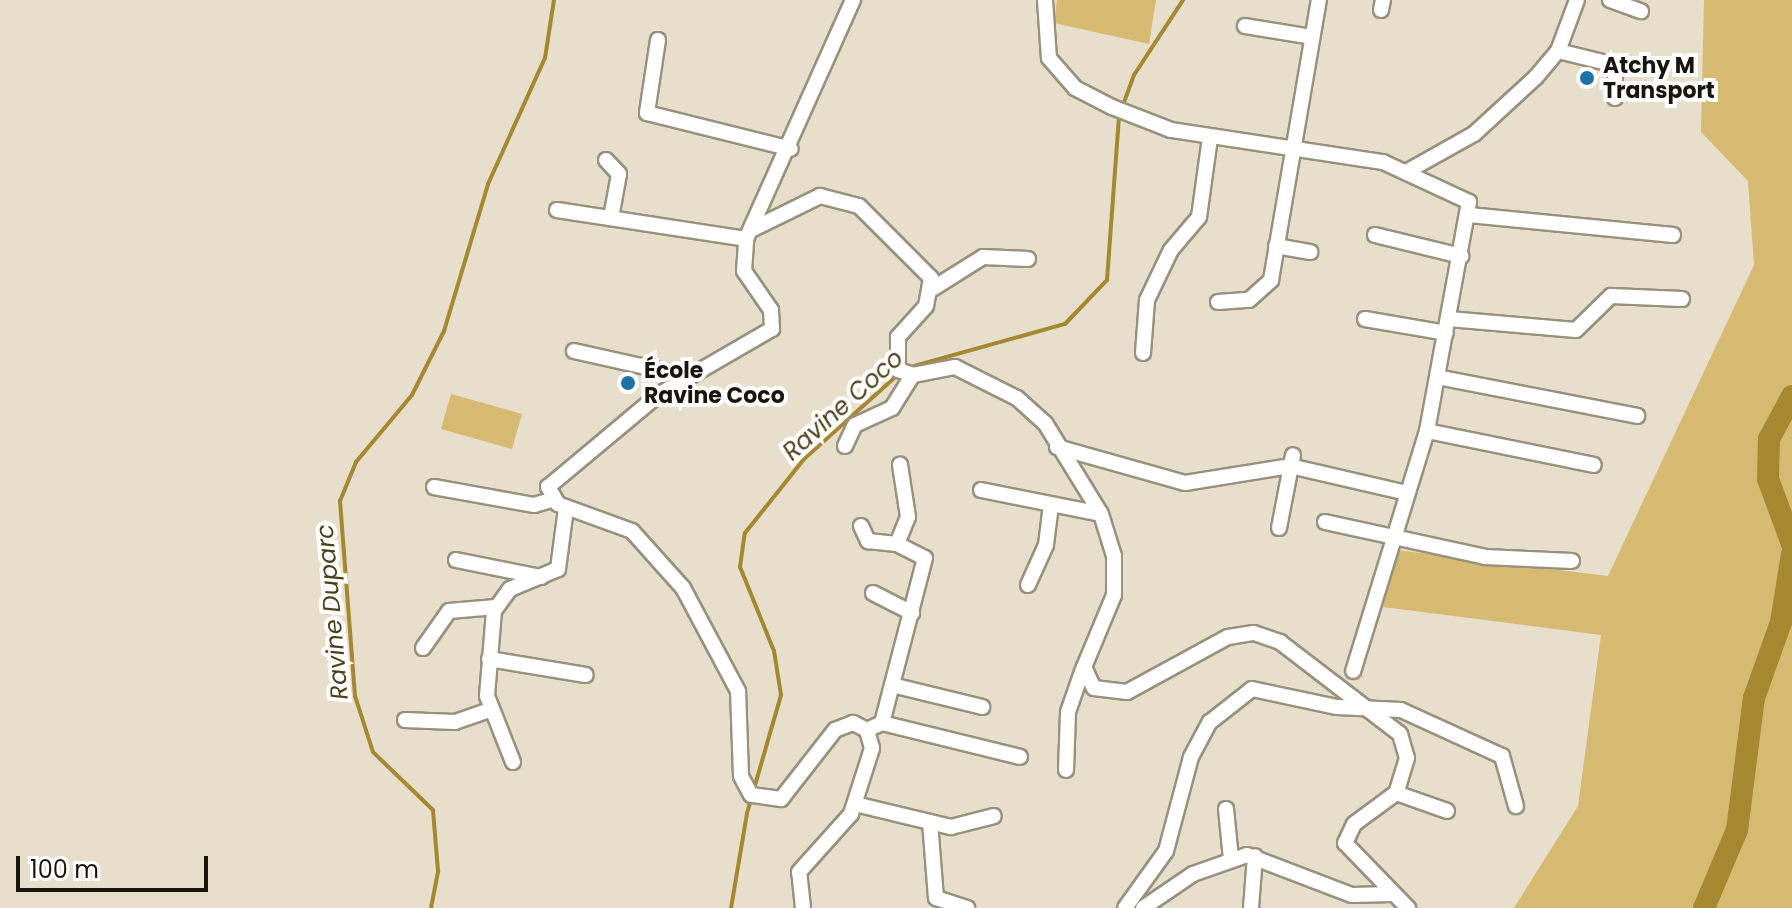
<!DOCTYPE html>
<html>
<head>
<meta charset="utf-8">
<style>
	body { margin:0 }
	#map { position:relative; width:1792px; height:908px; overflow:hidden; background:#e7dfcb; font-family:Poppins,sans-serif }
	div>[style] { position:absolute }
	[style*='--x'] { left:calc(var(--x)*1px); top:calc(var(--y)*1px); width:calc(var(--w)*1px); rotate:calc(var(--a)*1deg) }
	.green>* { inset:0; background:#d6ba71 }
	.stream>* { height:4px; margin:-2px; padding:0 2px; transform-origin:2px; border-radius:2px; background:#a58830 }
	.river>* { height:22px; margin:-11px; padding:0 11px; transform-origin:11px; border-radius:11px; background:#a58830 }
	.roads { filter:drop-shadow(2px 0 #98917f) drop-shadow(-2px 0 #98917f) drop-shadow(0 2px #98917f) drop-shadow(0 -2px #98917f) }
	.street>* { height:14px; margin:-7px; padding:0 7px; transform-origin:7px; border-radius:7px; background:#fff }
	.dots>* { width:22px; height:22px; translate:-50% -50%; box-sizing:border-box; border:4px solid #fff; border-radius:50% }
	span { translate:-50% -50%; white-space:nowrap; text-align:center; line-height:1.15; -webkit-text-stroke:8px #fff; paint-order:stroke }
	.poi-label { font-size:22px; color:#18150e; font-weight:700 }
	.left { translate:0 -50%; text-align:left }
	.water-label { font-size:24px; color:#4c3f1a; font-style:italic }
	.scale { position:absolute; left:16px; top:856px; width:192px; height:36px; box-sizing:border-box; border:4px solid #18150e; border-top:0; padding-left:10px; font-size:24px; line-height:28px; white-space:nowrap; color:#18150e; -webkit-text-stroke:6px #fff; paint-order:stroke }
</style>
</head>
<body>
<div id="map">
	<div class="green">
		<div style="clip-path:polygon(1057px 0,1156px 0,1149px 44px,1054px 23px)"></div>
		<div style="clip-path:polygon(1704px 0,1792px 0,1792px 908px,1514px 908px,1578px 806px,1601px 635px,1383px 607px,1397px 550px,1608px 576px,1754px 265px,1748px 181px,1701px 132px)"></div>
		<div style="clip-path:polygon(451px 394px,522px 414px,512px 449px,441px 429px)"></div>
	</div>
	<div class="stream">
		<div style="--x:907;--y:368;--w:164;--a:-15.6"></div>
		<div style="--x:1065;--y:324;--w:61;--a:-46.3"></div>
		<div style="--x:1107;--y:280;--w:164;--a:-85.8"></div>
		<div style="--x:1119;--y:116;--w:44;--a:-69.9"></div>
		<div style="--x:1134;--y:75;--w:90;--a:-56.8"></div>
		<div style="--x:431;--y:908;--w:38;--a:-79"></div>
		<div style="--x:438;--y:871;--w:61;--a:-94.7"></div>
		<div style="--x:433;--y:810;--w:83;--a:-136"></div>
		<div style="--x:373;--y:752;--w:59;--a:-107.8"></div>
		<div style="--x:355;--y:696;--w:196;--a:-94.4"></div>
		<div style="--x:340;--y:501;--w:42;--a:-67.7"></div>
		<div style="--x:356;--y:462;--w:87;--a:-50.1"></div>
		<div style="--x:412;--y:395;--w:72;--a:-63.4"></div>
		<div style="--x:444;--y:331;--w:153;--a:-73.3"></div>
		<div style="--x:488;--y:184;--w:138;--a:-65.7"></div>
		<div style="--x:545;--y:58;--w:59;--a:-81.2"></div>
		<div style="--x:731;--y:908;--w:96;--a:-80.4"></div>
		<div style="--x:747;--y:813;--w:123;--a:-73.9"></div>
		<div style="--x:781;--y:695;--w:45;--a:-99"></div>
		<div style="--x:774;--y:651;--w:91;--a:-112"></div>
		<div style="--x:740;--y:567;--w:34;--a:-82"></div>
		<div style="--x:745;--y:533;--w:95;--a:-51.4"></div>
		<div style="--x:804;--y:459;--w:129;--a:-41.9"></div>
	</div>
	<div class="river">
		<div style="--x:1792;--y:396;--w:49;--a:118.1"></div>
		<div style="--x:1769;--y:439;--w:40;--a:91.4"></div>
		<div style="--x:1768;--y:479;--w:69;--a:69.7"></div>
		<div style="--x:1704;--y:908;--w:85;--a:-67.1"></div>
		<div style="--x:1737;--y:830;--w:133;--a:-82.7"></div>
		<div style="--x:1754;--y:698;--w:81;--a:-70.4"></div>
		<div style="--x:1781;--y:622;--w:69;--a:-80.8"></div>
	</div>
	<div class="roads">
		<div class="street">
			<div style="--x:1045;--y:0;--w:58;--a:86.1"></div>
			<div style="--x:1049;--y:58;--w:40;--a:49"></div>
			<div style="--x:1075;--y:88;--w:42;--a:27.2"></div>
			<div style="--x:1112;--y:107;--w:63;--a:21.3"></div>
			<div style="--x:1171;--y:130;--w:214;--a:8.6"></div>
			<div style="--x:1383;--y:162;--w:95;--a:24.9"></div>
			<div style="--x:1469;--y:202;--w:233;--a:100.4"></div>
			<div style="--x:1427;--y:431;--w:251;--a:107.1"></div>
			<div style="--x:1610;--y:0;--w:33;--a:20"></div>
			<div style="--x:1381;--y:10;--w:10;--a:-79"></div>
			<div style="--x:1245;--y:26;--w:68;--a:9.3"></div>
			<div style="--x:658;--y:40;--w:74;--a:98.6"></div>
			<div style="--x:647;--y:113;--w:148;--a:14"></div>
			<div style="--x:1558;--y:51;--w:59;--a:13.8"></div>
			<div style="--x:1615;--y:65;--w:33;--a:90"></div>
			<div style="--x:606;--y:160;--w:19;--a:47"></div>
			<div style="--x:619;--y:174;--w:45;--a:100.3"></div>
			<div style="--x:1406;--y:172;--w:78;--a:-29.2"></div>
			<div style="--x:1474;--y:134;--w:84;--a:-42.6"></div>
			<div style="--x:1536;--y:77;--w:34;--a:-50"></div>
			<div style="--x:1558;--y:51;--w:54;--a:-69.6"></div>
			<div style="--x:557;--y:210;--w:191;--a:8.7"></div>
			<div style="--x:1469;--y:215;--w:205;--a:5.6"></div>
			<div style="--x:753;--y:229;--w:75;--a:-26.2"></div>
			<div style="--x:820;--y:196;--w:40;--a:14.4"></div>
			<div style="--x:859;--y:206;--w:102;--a:45"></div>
			<div style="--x:931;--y:278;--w:28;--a:100"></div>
			<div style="--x:926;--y:306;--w:42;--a:132.1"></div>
			<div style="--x:898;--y:337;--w:33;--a:90"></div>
			<div style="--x:898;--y:370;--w:16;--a:18"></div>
			<div style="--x:913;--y:375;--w:43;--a:-10.8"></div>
			<div style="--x:955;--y:367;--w:69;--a:26.6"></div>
			<div style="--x:1017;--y:398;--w:38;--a:42"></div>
			<div style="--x:1045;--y:423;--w:107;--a:58.4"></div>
			<div style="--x:1101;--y:514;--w:44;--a:72.8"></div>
			<div style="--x:1114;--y:556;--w:39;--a:90"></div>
			<div style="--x:1114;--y:595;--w:78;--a:112.6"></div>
			<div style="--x:1084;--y:667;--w:23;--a:65"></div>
			<div style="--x:1094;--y:688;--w:33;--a:7"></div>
			<div style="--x:1127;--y:692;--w:115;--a:-28.6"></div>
			<div style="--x:1228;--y:637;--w:26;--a:-9"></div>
			<div style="--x:1254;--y:633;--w:28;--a:19"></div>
			<div style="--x:1280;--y:642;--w:151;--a:37.5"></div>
			<div style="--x:1400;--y:734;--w:25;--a:74"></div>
			<div style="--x:1407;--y:758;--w:37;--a:107"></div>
			<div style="--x:1396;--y:793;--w:52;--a:143.6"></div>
			<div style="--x:1354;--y:824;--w:21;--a:115"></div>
			<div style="--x:1345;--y:843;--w:91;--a:45.9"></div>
			<div style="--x:1375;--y:235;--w:89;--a:13.7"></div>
			<div style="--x:1276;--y:246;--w:35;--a:10"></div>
			<div style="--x:932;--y:289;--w:60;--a:-32.1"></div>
			<div style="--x:983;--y:257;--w:45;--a:2.5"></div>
			<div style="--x:1218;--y:302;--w:31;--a:-4"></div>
			<div style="--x:1249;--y:300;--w:30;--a:-42"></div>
			<div style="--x:1271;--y:280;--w:284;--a:-80.3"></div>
			<div style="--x:1365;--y:319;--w:82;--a:9.8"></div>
			<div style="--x:1449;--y:319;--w:127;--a:5"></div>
			<div style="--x:1576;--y:330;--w:49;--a:-44.2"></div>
			<div style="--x:1611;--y:296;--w:71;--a:2.4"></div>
			<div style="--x:574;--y:351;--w:115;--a:12.6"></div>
			<div style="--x:1143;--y:353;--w:53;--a:-85.7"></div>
			<div style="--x:1147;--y:300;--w:55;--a:-64.4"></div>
			<div style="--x:1171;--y:250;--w:43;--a:-49.7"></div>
			<div style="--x:1199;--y:217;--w:80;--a:-82.1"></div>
			<div style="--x:1437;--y:377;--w:204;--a:11"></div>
			<div style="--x:1427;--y:431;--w:170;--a:11.5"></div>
			<div style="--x:845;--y:446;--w:23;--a:-65"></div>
			<div style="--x:855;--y:425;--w:41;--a:-24.7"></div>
			<div style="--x:892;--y:408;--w:39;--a:-58"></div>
			<div style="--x:1057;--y:447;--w:133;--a:15.7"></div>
			<div style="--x:1185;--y:483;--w:106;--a:-9.2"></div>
			<div style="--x:1290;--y:466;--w:120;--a:13"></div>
			<div style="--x:434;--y:487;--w:102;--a:10.2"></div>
			<div style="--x:534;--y:505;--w:19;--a:-16"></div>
			<div style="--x:981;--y:490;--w:122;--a:11.3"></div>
			<div style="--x:1325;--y:522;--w:164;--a:12.3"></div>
			<div style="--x:1485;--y:557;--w:87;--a:2.6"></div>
			<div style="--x:861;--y:526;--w:17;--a:65"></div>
			<div style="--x:868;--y:541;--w:29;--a:6"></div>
			<div style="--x:897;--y:544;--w:31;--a:27"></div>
			<div style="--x:925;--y:558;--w:171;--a:104.6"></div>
			<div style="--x:882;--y:723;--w:17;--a:155"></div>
			<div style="--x:1279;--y:528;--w:74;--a:-79.1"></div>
			<div style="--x:897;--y:544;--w:29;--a:-68"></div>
			<div style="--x:908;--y:517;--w:53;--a:-98.7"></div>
			<div style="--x:456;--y:560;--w:87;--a:11.3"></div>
			<div style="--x:1028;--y:585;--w:44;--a:-65.8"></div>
			<div style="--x:1046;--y:545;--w:38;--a:-83"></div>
			<div style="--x:873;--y:593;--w:44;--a:27.1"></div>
			<div style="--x:423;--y:648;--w:45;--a:-54.9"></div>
			<div style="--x:449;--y:611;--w:47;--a:-4.9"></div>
			<div style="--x:489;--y:659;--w:98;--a:9.4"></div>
			<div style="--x:892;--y:685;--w:93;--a:13.7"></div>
			<div style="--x:405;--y:720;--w:50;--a:2.3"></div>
			<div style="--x:455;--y:722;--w:37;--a:-19"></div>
			<div style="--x:882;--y:723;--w:142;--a:13.8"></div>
			<div style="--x:513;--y:762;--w:71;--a:-111.5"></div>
			<div style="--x:487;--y:696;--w:85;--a:-85.3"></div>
			<div style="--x:494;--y:611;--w:27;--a:-54"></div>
			<div style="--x:510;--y:589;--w:52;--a:-22.6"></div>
			<div style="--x:558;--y:569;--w:62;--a:-82.5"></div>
			<div style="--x:1066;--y:770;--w:58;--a:-88"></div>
			<div style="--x:1068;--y:712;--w:46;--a:-70.8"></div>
			<div style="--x:1396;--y:793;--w:54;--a:19.4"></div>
			<div style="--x:855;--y:804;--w:99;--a:13.5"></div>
			<div style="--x:951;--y:827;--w:44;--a:-14.3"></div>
			<div style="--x:1226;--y:809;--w:50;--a:84.3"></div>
			<div style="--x:930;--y:822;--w:76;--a:85.5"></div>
			<div style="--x:936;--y:898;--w:33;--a:18"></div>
			<div style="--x:803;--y:908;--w:36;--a:-96"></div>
			<div style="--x:799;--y:872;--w:78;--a:-48.1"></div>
			<div style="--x:851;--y:814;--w:69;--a:-72.3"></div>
			<div style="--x:872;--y:748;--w:19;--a:-106"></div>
			<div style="--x:867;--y:730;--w:16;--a:-153"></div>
			<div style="--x:853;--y:723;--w:19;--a:159"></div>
			<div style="--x:835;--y:730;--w:88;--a:128"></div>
			<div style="--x:781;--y:799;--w:30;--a:-172"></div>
			<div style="--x:751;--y:795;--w:21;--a:-118"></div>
			<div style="--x:741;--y:776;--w:85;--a:-92"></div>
			<div style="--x:738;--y:691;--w:117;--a:-118.1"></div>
			<div style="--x:683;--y:588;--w:76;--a:-131.8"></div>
			<div style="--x:632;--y:531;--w:79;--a:-160"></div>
			<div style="--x:558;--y:504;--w:20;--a:-120"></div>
			<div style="--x:548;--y:487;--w:143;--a:-39.9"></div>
			<div style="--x:658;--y:395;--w:132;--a:-30.1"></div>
			<div style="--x:772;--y:329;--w:19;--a:-93"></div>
			<div style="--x:771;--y:310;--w:47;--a:-124.7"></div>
			<div style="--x:744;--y:271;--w:32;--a:-86"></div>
			<div style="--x:746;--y:239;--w:262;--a:-65.9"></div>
			<div style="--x:1125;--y:908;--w:70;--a:-54.3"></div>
			<div style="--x:1166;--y:851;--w:97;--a:-75.1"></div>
			<div style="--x:1191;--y:757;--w:40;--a:-62"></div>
			<div style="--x:1210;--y:722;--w:53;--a:-38.2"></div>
			<div style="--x:1252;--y:689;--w:87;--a:12"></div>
			<div style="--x:1337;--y:707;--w:64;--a:2.7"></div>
			<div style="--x:1401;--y:710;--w:111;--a:24.5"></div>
			<div style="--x:1502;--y:756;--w:52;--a:74.4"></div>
			<div style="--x:1143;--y:908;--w:60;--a:-34.2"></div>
			<div style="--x:1193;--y:874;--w:57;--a:-19.4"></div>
			<div style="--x:1247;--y:855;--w:112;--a:20.9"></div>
			<div style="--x:1352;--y:895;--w:40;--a:-1.4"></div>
			<div style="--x:1251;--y:908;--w:52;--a:-85.6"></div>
		</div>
	</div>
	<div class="dots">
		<div style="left:1587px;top:78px;background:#1f73a4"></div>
		<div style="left:628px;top:383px;background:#1f73a4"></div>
	</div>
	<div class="poi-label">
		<span class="left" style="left:1603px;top:78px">Atchy M<br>Transport</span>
		<span class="left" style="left:644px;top:383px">École<br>Ravine Coco</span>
	</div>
	<div class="water-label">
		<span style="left:843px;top:405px;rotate:-42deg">Ravine Coco</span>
		<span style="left:332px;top:612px;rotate:-95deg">Ravine Duparc</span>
	</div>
	<div class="scale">100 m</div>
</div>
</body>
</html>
